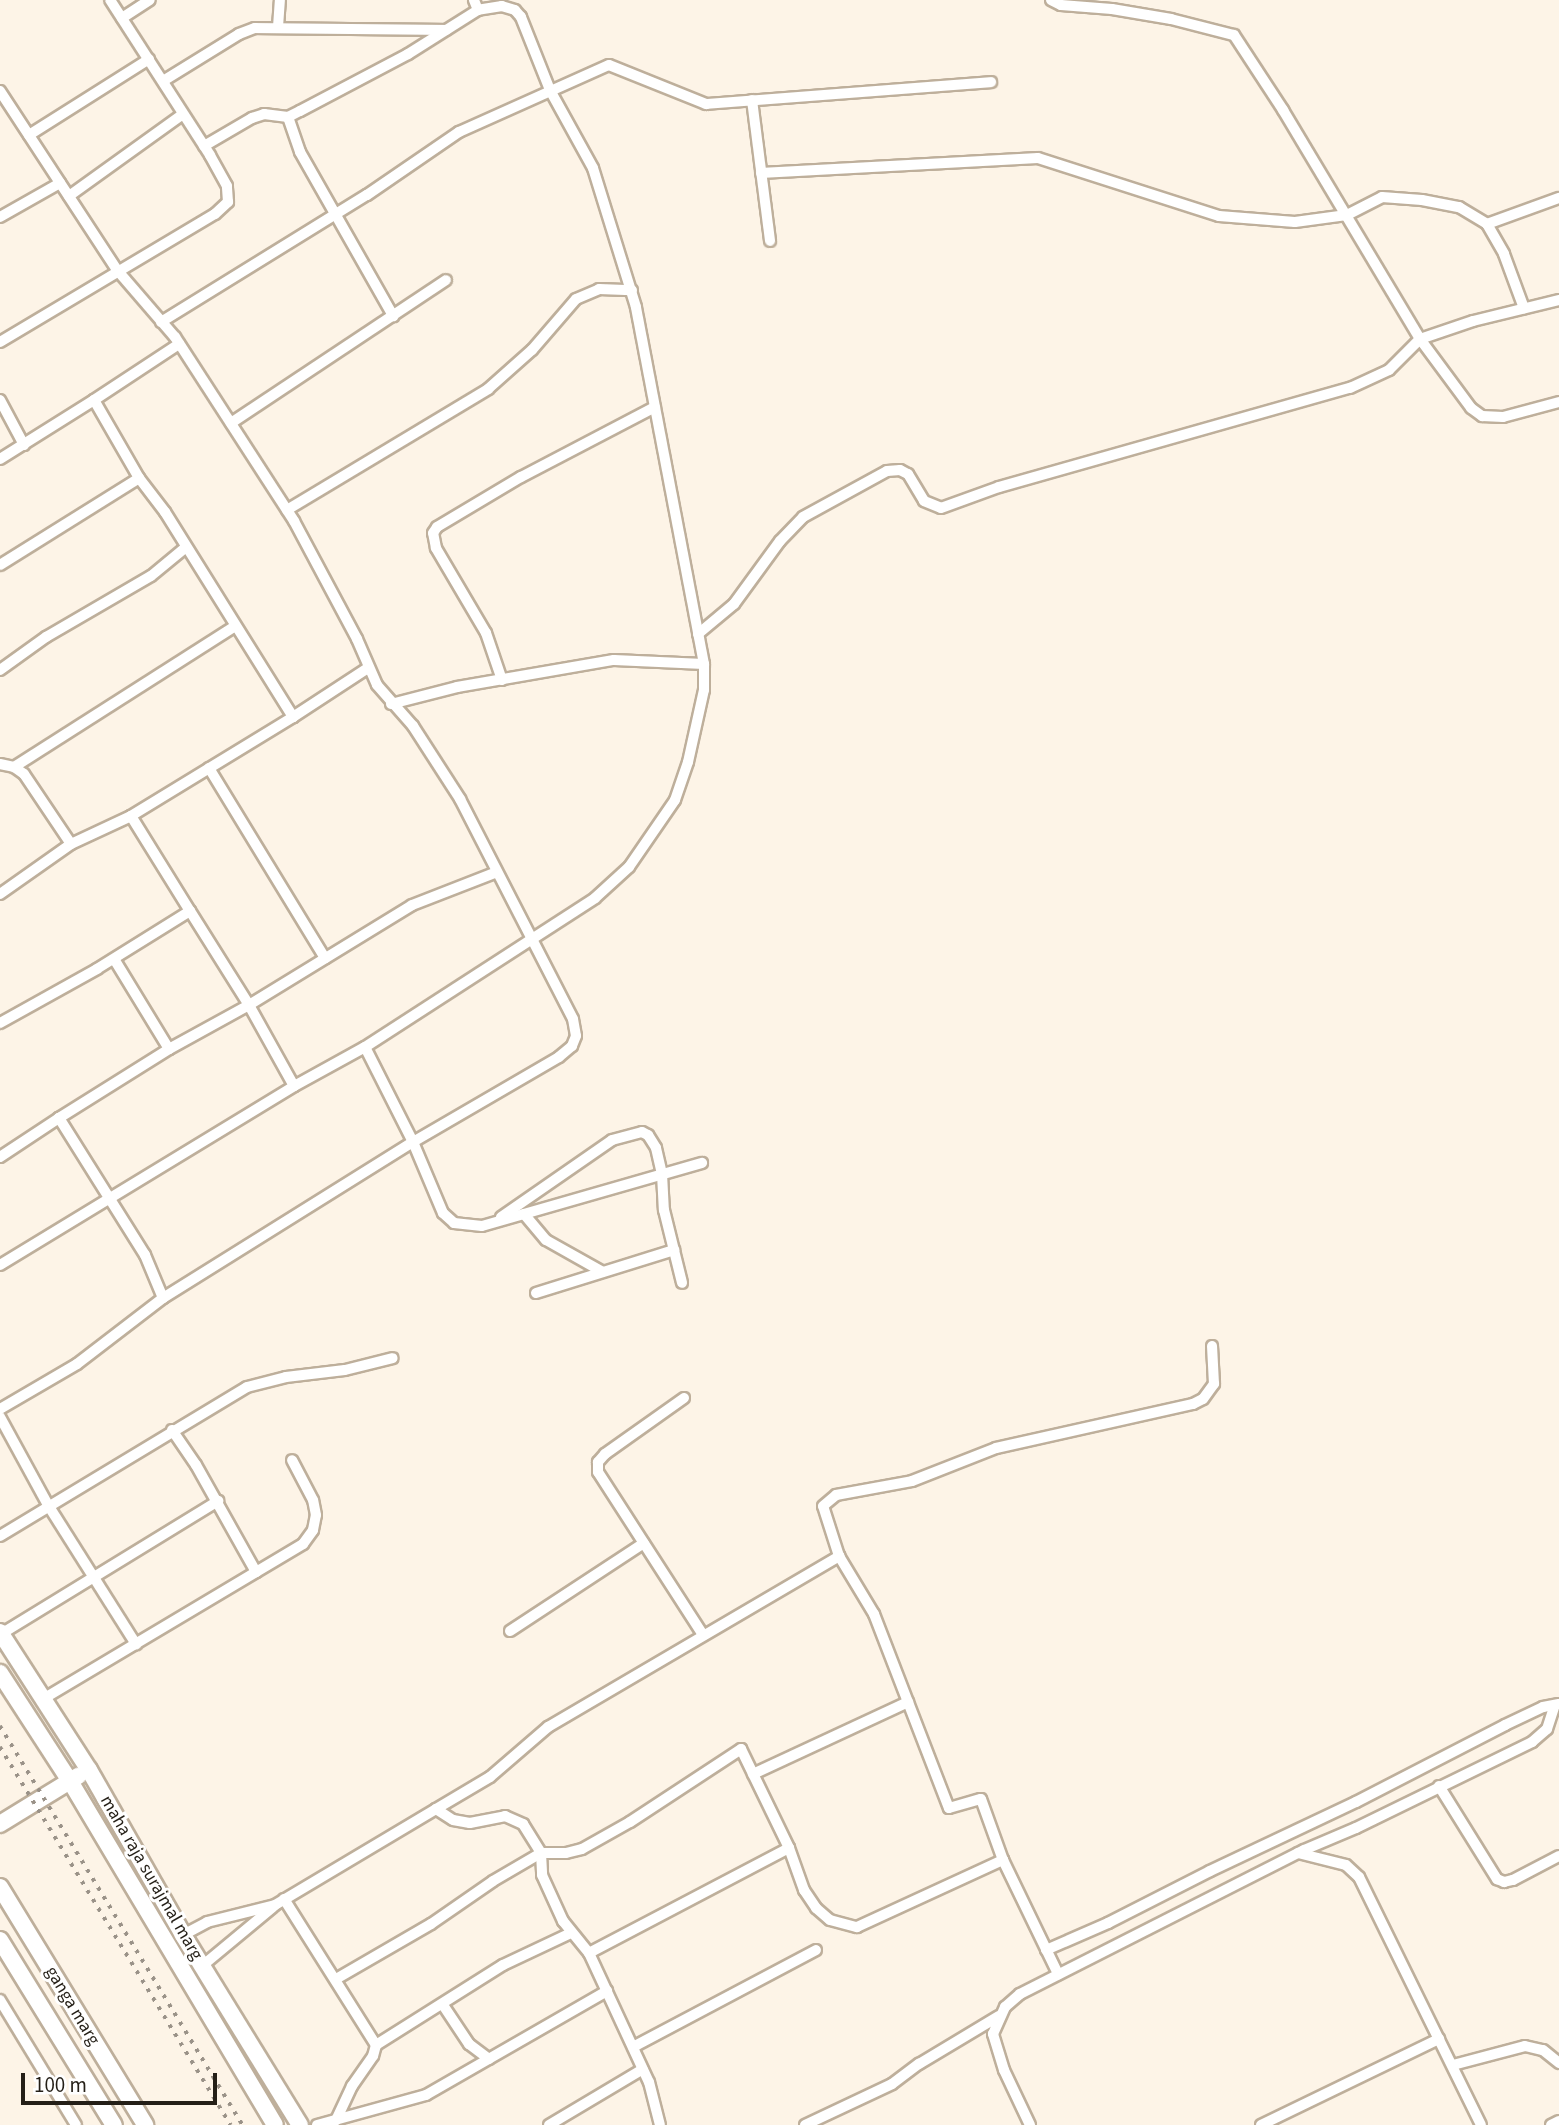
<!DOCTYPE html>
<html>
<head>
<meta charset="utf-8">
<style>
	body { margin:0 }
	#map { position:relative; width:1559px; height:2125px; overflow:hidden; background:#fdf4e7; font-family:"Source Sans 3",sans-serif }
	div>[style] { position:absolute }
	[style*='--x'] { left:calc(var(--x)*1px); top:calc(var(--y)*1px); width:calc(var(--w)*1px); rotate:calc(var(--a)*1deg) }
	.roads { filter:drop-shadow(2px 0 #beaf9b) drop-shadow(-2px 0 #beaf9b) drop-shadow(0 2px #beaf9b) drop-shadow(0 -2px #beaf9b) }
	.street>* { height:10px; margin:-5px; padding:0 5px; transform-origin:5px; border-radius:5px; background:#fff }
	.secondary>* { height:16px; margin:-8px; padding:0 8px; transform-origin:8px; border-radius:8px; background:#fff }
	.rail>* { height:3.5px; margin-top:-1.75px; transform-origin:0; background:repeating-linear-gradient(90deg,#9a9288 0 3.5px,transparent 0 10.5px) }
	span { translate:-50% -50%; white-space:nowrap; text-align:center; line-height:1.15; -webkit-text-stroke:6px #fff; paint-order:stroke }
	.street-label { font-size:18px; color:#241f17 }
	.scale { position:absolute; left:21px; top:2073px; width:196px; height:32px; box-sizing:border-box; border:4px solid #241f17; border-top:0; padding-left:9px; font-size:21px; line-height:24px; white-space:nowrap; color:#241f17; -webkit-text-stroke:5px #fff; paint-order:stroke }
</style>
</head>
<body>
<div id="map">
	<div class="roads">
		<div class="street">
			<div style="--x:1051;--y:0;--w:11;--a:27"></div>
			<div style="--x:1061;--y:5;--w:51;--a:4.5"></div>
			<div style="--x:1112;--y:9;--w:60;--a:9.6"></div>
			<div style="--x:1171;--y:19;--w:65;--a:14.3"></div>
			<div style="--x:1234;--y:35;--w:90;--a:56.8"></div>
			<div style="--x:1283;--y:110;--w:267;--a:59.1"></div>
			<div style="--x:1420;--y:339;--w:86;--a:53.5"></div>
			<div style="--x:1471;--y:408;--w:14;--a:36"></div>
			<div style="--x:1482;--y:416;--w:21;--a:3"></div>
			<div style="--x:1503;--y:417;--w:58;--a:-15"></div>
			<div style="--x:122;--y:18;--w:33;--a:-33"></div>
			<div style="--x:278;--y:27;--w:27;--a:-86"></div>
			<div style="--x:163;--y:81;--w:89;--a:-31.7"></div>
			<div style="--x:239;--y:34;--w:17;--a:-21"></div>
			<div style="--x:255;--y:28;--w:191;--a:0.6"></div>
			<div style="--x:0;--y:91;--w:215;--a:56.8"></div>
			<div style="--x:118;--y:271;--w:87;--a:49.2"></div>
			<div style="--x:175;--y:337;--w:219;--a:57.1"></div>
			<div style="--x:294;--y:521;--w:134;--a:61.9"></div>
			<div style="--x:357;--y:639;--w:50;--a:66.5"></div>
			<div style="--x:377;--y:685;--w:55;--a:48.7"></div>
			<div style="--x:413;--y:726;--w:87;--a:57.2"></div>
			<div style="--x:460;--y:799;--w:247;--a:62.8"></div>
			<div style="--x:573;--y:1019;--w:17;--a:80"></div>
			<div style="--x:576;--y:1036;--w:11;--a:112"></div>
			<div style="--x:572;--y:1046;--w:17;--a:140"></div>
			<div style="--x:559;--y:1057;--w:169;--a:149.8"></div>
			<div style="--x:413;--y:1142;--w:77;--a:67.1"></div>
			<div style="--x:443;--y:1213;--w:15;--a:42"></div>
			<div style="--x:454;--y:1223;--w:28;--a:6"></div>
			<div style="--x:482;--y:1226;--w:229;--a:-16"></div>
			<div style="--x:752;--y:100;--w:142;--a:82.7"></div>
			<div style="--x:288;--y:117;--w:37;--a:71"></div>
			<div style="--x:300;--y:152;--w:189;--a:60.4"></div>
			<div style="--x:29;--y:135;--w:142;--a:-32.3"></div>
			<div style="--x:204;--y:146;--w:56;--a:-30.3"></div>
			<div style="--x:252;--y:118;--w:13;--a:-18"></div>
			<div style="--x:264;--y:114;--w:24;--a:7"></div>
			<div style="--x:288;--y:117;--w:13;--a:-27"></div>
			<div style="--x:300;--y:111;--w:122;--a:-27.8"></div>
			<div style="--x:408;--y:54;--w:83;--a:-32.2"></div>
			<div style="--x:761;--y:173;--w:277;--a:-3.1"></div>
			<div style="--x:1038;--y:158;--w:190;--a:17.8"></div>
			<div style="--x:1219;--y:216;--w:76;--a:4.5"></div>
			<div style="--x:1295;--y:222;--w:52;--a:-7.7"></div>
			<div style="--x:1347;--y:215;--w:39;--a:-27"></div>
			<div style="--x:1382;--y:197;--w:40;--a:4.3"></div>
			<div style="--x:1422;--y:200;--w:38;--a:11"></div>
			<div style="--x:1459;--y:207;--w:33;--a:31"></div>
			<div style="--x:1487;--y:224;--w:34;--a:60"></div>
			<div style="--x:1504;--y:254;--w:58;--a:69.7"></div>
			<div style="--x:69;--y:196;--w:140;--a:-35.7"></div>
			<div style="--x:0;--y:217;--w:69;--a:-29.5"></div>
			<div style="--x:1487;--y:224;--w:77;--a:-19.9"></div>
			<div style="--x:161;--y:322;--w:242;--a:-31.7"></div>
			<div style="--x:367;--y:195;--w:112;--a:-34.4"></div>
			<div style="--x:459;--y:132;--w:164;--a:-24.1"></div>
			<div style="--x:609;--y:65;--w:105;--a:21.9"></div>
			<div style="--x:706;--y:104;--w:286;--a:-4.4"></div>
			<div style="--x:0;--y:342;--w:250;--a:-30.8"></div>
			<div style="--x:215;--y:214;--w:18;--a:-43"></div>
			<div style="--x:228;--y:202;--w:16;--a:-94"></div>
			<div style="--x:227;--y:186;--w:35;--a:-119"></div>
			<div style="--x:210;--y:155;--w:184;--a:-122.8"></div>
			<div style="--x:0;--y:400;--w:51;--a:61.9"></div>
			<div style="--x:94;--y:400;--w:102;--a:-33.4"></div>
			<div style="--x:231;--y:423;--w:258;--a:-33.6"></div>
			<div style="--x:0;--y:459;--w:111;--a:-32.1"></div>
			<div style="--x:94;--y:400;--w:90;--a:60"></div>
			<div style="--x:139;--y:478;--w:43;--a:52.6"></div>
			<div style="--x:165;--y:512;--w:242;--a:58"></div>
			<div style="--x:293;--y:717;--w:190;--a:148.6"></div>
			<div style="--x:287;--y:510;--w:235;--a:-31"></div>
			<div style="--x:488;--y:389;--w:59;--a:-41.6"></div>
			<div style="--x:532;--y:350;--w:67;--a:-49.2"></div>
			<div style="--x:576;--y:299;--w:25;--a:-23"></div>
			<div style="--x:599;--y:289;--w:33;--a:2"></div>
			<div style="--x:0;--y:565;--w:164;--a:-32"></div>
			<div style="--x:698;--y:634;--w:47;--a:-39.8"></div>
			<div style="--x:734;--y:604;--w:78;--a:-53.9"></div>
			<div style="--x:780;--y:541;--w:33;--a:-46"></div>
			<div style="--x:803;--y:517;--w:96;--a:-28.7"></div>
			<div style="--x:887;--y:471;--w:13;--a:-4"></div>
			<div style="--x:900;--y:470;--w:9;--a:27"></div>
			<div style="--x:908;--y:474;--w:31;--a:59"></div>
			<div style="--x:924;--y:501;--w:18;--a:22"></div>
			<div style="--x:941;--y:508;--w:62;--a:-19.9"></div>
			<div style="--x:999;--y:487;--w:365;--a:-15.8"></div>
			<div style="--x:1350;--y:388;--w:43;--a:-24.8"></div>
			<div style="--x:1389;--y:370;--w:44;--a:-45"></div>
			<div style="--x:1420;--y:339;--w:56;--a:-18.8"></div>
			<div style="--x:1473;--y:321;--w:89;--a:-13.7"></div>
			<div style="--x:0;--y:670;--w:57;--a:-35.7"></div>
			<div style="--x:46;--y:637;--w:121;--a:-30.2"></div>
			<div style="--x:151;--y:576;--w:45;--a:-39.6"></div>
			<div style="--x:502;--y:680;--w:50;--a:-108.8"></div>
			<div style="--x:486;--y:633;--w:99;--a:-120.5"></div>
			<div style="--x:436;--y:548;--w:15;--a:-101"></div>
			<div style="--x:433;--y:533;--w:7;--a:-56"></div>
			<div style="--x:437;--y:527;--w:98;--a:-30.8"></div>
			<div style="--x:521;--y:477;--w:151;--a:-27.6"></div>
			<div style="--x:391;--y:704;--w:68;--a:-14.4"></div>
			<div style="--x:457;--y:687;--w:159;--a:-9.8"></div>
			<div style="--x:614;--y:660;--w:90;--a:2.5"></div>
			<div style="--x:293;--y:717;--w:90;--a:-33.2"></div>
			<div style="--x:0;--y:764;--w:14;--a:12"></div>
			<div style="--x:14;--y:767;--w:12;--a:35"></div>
			<div style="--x:24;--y:774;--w:84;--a:56.1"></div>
			<div style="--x:14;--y:767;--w:262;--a:-32.5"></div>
			<div style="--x:209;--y:768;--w:223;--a:58.6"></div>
			<div style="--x:0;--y:894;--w:87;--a:-35.2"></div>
			<div style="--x:71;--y:844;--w:66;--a:-25"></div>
			<div style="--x:131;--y:816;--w:112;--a:58.2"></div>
			<div style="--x:190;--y:911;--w:110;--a:148.1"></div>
			<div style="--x:97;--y:969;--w:111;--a:150.9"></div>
			<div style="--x:365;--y:1047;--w:274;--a:-32.9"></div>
			<div style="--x:595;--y:898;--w:46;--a:-42.4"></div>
			<div style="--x:629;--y:867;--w:81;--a:-55.5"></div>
			<div style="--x:675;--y:800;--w:40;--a:-71.1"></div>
			<div style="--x:688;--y:762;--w:74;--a:-77.5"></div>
			<div style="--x:704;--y:690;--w:26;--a:-90"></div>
			<div style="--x:704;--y:664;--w:363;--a:-100.8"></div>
			<div style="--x:636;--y:307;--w:145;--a:-107.2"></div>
			<div style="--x:593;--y:168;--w:89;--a:-118.9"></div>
			<div style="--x:550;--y:90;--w:79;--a:-111.7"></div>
			<div style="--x:521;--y:17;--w:9;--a:-131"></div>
			<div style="--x:515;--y:10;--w:14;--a:-163"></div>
			<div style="--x:502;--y:6;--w:24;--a:171"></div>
			<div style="--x:478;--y:10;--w:11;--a:-112"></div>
			<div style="--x:169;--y:1049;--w:91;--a:-28.8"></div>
			<div style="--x:249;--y:1005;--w:111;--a:-122.1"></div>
			<div style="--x:0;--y:1157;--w:71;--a:-33.5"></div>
			<div style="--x:524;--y:1214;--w:34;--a:50"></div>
			<div style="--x:546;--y:1240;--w:65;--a:29.3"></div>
			<div style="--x:501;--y:1217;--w:135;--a:-34.7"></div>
			<div style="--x:612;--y:1140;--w:31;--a:-15"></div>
			<div style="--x:642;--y:1132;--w:7;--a:27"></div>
			<div style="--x:648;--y:1135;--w:15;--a:58"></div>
			<div style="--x:656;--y:1148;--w:27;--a:77"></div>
			<div style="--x:662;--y:1174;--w:36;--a:87"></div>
			<div style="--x:664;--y:1210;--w:75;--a:76.1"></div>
			<div style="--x:0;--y:1265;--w:344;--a:-31.3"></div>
			<div style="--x:294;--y:1086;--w:93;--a:-119.1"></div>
			<div style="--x:249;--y:1005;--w:191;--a:-31.5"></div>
			<div style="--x:412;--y:905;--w:91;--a:-21.2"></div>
			<div style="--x:536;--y:1293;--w:145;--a:-17.3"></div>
			<div style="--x:163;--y:1298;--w:295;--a:-32"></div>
			<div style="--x:413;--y:1142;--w:106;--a:-116.8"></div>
			<div style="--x:365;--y:1047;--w:81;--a:151.2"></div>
			<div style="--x:684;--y:1398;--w:97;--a:144.7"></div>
			<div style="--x:605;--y:1454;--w:11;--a:131"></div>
			<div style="--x:598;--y:1462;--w:10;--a:90"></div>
			<div style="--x:598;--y:1472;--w:194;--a:57.2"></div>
			<div style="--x:0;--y:1409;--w:89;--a:-30.3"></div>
			<div style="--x:77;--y:1364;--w:108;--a:-37.5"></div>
			<div style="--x:163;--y:1298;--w:47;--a:-112.7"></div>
			<div style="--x:145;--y:1255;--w:162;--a:-122.1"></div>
			<div style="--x:59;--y:1118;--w:130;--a:-32.1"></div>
			<div style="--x:169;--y:1049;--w:105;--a:-121.4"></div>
			<div style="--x:0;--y:1417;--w:100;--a:61.4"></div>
			<div style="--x:48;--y:1505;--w:165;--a:57.7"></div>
			<div style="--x:172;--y:1430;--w:42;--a:55.6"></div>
			<div style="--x:196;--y:1465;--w:123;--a:60.7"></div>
			<div style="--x:0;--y:1536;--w:288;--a:-31.1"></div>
			<div style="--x:247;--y:1387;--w:40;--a:-14.4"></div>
			<div style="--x:286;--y:1377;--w:59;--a:-6.8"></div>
			<div style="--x:345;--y:1370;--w:49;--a:-14"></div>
			<div style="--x:839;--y:1556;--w:52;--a:-107.7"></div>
			<div style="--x:823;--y:1506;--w:17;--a:-40"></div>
			<div style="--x:836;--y:1495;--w:77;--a:-10.4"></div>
			<div style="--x:912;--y:1481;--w:90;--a:-21.4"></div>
			<div style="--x:996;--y:1448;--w:202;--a:-12.6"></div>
			<div style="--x:1193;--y:1404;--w:11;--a:-27"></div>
			<div style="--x:1203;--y:1399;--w:19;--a:-54"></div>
			<div style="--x:1214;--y:1384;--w:38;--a:-93"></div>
			<div style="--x:510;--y:1631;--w:160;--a:-33.3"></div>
			<div style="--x:1;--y:1634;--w:255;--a:-31.5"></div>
			<div style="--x:43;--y:1699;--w:303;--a:-30.8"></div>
			<div style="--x:303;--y:1544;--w:17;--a:-54"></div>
			<div style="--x:313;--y:1530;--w:15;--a:-79"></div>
			<div style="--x:316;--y:1515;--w:15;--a:-101"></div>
			<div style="--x:313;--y:1500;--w:45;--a:-117.7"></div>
			<div style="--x:753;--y:1774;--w:171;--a:-24.9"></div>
			<div style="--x:1439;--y:1786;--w:110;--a:58.1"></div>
			<div style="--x:1497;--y:1879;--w:8;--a:23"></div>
			<div style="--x:1504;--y:1882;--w:9;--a:-13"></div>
			<div style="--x:1513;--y:1880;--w:52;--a:-27.6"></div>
			<div style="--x:436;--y:1809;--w:63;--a:-30.7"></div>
			<div style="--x:490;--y:1777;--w:77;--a:-40.8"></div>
			<div style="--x:548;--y:1727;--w:338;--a:-30.4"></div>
			<div style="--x:839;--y:1556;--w:68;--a:58.9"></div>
			<div style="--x:874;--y:1614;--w:208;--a:68.9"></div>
			<div style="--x:949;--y:1808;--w:33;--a:-16"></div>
			<div style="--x:981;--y:1799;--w:65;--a:70.2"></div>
			<div style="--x:1298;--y:1853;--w:49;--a:14"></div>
			<div style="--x:1346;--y:1865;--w:18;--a:43"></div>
			<div style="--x:1359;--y:1877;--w:276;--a:63.8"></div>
			<div style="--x:284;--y:1899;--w:173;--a:57.8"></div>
			<div style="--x:376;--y:2045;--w:11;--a:105"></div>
			<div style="--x:373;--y:2056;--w:37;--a:125"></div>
			<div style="--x:352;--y:2086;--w:38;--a:115"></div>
			<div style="--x:183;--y:1935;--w:27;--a:-28"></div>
			<div style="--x:207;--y:1922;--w:70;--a:-14"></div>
			<div style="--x:275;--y:1905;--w:187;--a:-30.8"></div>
			<div style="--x:436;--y:1809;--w:20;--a:33"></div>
			<div style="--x:453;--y:1820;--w:17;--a:10"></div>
			<div style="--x:470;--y:1823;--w:36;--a:-11"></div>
			<div style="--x:505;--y:1816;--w:20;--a:24"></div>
			<div style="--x:523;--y:1824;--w:34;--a:58"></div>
			<div style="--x:541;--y:1853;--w:22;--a:87"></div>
			<div style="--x:542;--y:1875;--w:51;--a:65.5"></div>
			<div style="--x:563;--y:1921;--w:41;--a:50.9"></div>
			<div style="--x:589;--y:1953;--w:226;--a:-27.7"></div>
			<div style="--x:789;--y:1848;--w:45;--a:70.3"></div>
			<div style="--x:804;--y:1890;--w:22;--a:56"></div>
			<div style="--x:816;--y:1908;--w:18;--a:41"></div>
			<div style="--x:830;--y:1920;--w:28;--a:15"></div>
			<div style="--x:857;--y:1927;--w:161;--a:-24.7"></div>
			<div style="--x:1003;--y:1860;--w:127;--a:64.2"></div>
			<div style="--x:1046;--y:1950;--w:68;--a:-23.5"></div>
			<div style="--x:1108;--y:1923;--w:114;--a:-27"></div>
			<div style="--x:1210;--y:1871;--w:161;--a:-25.3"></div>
			<div style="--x:1356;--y:1802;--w:168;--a:-27.3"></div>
			<div style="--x:1505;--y:1725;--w:42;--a:-25.3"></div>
			<div style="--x:1543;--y:1707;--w:16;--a:-11"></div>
			<div style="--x:589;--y:1953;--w:142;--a:65.1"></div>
			<div style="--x:649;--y:2082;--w:44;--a:75.7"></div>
			<div style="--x:202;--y:1966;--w:92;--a:-39.7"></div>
			<div style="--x:336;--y:1979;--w:110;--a:-30.1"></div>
			<div style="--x:431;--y:1924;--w:75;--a:-34.7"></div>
			<div style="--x:493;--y:1881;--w:56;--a:-30.3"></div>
			<div style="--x:541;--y:1853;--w:25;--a:0"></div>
			<div style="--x:566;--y:1853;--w:16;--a:-14"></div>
			<div style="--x:582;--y:1849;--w:55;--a:-29.4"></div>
			<div style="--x:630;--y:1822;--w:133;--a:-33.3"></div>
			<div style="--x:741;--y:1749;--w:110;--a:64.1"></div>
			<div style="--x:0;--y:2000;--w:146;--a:58.7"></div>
			<div style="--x:443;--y:2005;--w:47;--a:56.3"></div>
			<div style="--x:469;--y:2044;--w:25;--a:37"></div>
			<div style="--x:376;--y:2045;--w:150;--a:-32.2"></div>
			<div style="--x:503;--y:1965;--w:75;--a:-25.2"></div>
			<div style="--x:633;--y:2047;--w:207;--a:-27.9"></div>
			<div style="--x:1453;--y:2065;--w:74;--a:-14.8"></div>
			<div style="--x:1525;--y:2046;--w:18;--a:13"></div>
			<div style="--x:1543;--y:2050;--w:21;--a:39"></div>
			<div style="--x:317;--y:2125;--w:113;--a:-15.4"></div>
			<div style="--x:426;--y:2095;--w:209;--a:-29.9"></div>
			<div style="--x:549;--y:2125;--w:109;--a:-30.8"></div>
			<div style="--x:805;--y:2125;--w:96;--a:-25.2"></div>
			<div style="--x:892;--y:2084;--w:34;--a:-37"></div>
			<div style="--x:919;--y:2064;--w:93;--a:-31"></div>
			<div style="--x:1030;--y:2125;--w:61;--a:-115.3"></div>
			<div style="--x:1004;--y:2070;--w:38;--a:-107"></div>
			<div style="--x:993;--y:2034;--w:30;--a:-66"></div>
			<div style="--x:1005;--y:2007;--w:20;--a:-41"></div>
			<div style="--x:1020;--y:1994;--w:318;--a:-26.9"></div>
			<div style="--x:1304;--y:1850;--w:56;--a:-22.9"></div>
			<div style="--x:1356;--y:1828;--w:196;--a:-26"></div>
			<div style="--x:1532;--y:1742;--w:20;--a:-41"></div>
			<div style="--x:1547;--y:1729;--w:23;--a:-72"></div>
			<div style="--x:1261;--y:2125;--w:198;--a:-25.8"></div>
			<div style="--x:1551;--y:2125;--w:9;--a:-27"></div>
		</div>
		<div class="secondary">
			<div style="--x:0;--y:1632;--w:164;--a:57.2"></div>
			<div style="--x:89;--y:1770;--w:190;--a:60.3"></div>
			<div style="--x:183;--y:1935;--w:223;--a:58.4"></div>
			<div style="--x:0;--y:1673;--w:129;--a:57.1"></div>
			<div style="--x:70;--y:1781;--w:400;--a:59.2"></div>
			<div style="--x:0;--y:1824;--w:92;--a:-31.6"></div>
			<div style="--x:0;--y:1887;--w:279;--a:58.6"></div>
			<div style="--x:0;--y:1940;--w:217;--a:58.4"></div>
		</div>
	</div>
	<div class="rail">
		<div style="--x:0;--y:1726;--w:467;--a:58.7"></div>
		<div style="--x:0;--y:1747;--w:443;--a:58.6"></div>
	</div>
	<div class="street-label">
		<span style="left:151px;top:1878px;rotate:60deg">maha raja surajmal marg</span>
		<span style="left:72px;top:2006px;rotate:59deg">ganga marg</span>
	</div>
	<div class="scale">100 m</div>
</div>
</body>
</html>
